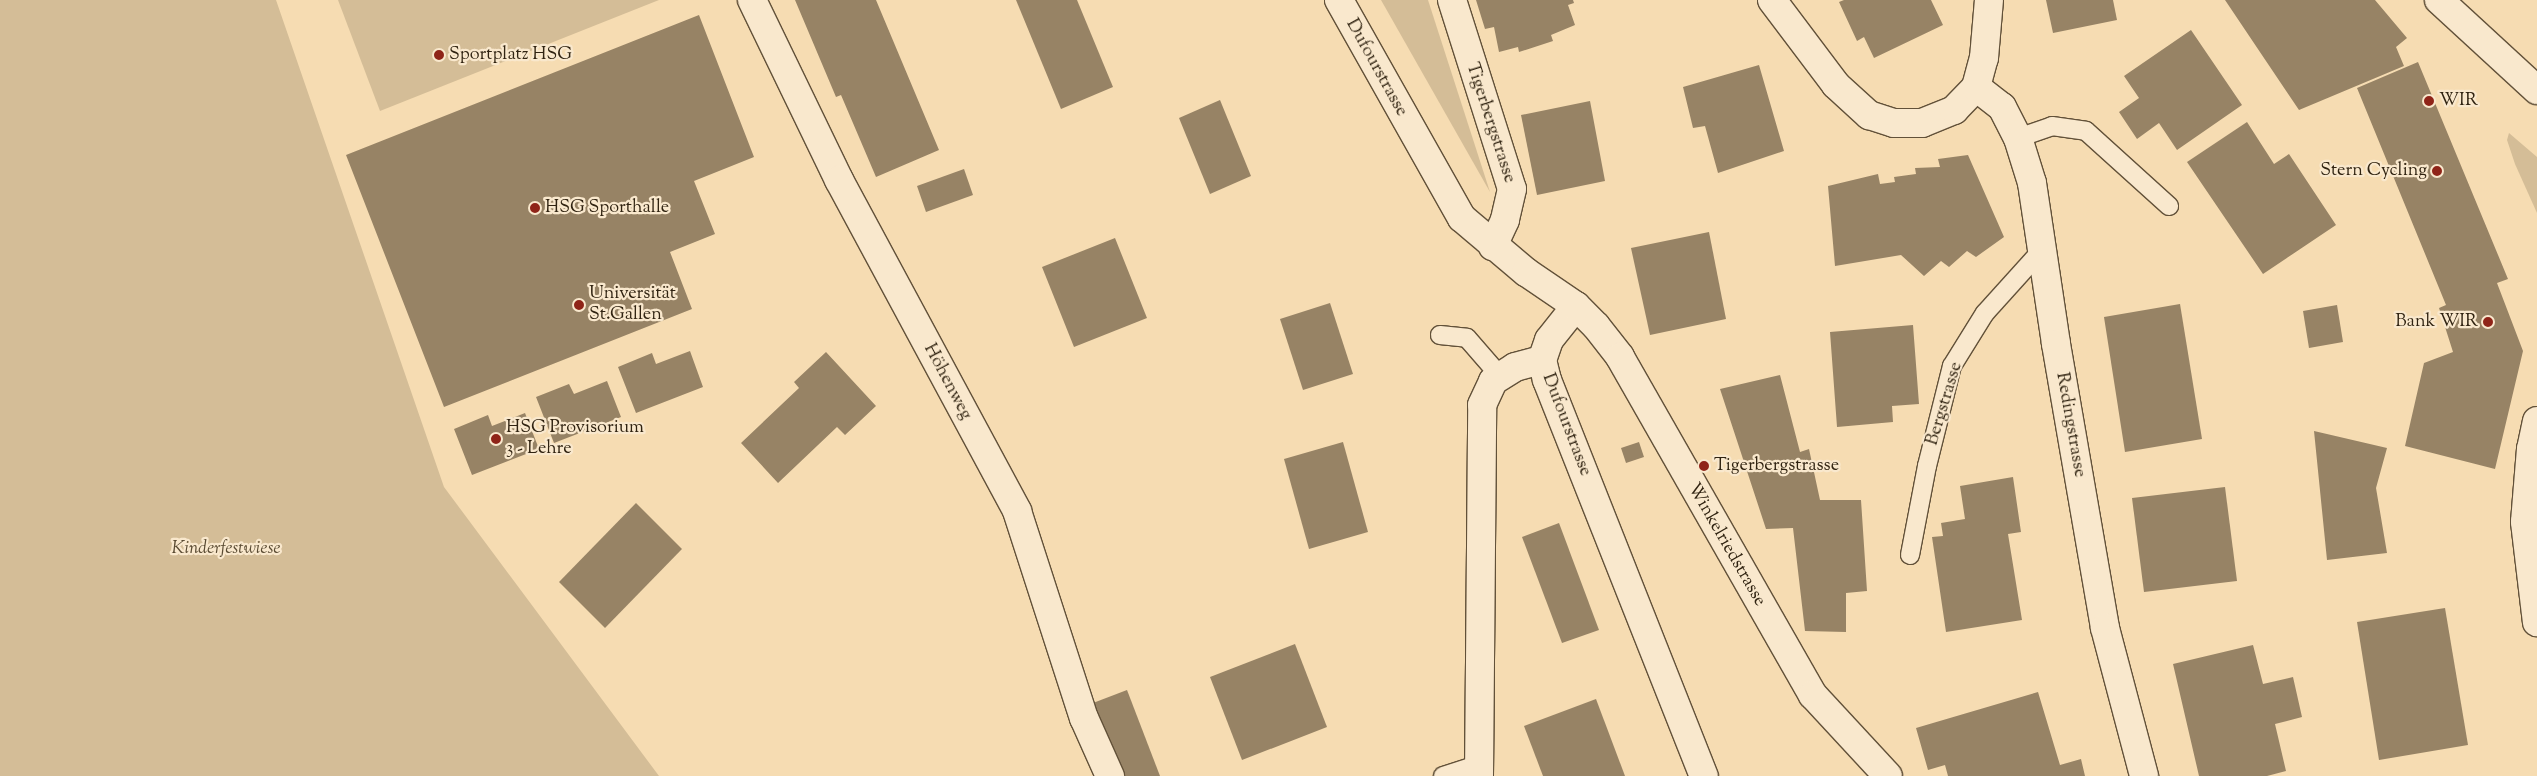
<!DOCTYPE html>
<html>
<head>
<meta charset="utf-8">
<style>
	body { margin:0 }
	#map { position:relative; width:2537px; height:776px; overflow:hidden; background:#f6dcb2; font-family:"Sorts Mill Goudy",serif }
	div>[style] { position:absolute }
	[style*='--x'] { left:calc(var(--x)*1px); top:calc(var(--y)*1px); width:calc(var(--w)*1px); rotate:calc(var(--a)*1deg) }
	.green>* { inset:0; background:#d4bd97 }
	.building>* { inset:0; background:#978365 }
	.roads { filter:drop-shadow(1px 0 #625139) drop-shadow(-1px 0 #625139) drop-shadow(0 1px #625139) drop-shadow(0 -1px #625139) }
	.service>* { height:18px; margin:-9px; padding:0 9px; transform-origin:9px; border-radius:9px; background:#f9e8cd }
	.minor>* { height:28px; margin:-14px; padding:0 14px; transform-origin:14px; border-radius:14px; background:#f9e8cd }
	.tertiary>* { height:28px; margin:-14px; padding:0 14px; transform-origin:14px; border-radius:14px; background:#f9e8cd }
	.dots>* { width:14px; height:14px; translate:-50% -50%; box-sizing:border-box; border:2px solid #f9e8cd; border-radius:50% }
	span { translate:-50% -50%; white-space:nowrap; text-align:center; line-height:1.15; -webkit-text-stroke:4.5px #f9e8cd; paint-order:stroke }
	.poi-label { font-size:18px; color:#302311 }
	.left { translate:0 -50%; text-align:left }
	.right { translate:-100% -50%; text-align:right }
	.street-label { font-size:18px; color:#302311 }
	.park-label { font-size:18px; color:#594a32; font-style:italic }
</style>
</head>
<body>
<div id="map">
	<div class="green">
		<div style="clip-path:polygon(0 0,276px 0,444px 487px,659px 776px,0 776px)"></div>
		<div style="clip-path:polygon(338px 0,659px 0,380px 111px)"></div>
		<div style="clip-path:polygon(1381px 0,1428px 0,1490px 192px)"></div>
		<div style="clip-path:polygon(2509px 133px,2537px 157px,2537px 213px,2515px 164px,2507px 140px)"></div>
	</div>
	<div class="building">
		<div style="clip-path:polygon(795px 0,876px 0,939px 150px,876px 177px,841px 95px,836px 97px)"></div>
		<div style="clip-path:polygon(1016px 0,1077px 0,1113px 87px,1061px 109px)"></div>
		<div style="clip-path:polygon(1476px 0,1573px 0,1574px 3px,1568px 5px,1575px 25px,1551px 35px,1553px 41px,1519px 52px,1518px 47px,1499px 52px,1494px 27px,1485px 29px)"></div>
		<div style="clip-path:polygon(1844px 0,1931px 0,1943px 25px,1874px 58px,1864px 37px,1857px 41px,1839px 2px)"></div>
		<div style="clip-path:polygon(2046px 0,2113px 0,2117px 20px,2053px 33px)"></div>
		<div style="clip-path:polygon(2225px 0,2375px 0,2407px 38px,2396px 47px,2404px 66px,2299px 110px)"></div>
		<div style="clip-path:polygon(699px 15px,754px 157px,694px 181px,715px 234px,670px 252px,692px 309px,444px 407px,346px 155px)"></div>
		<div style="clip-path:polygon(2191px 30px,2242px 105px,2177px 150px,2159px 123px,2137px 139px,2119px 112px,2139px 98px,2124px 76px)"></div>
		<div style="clip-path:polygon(2418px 62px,2508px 279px,2497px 283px,2523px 351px,2495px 469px,2405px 446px,2424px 363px,2453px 352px,2439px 308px,2446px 305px,2357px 88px)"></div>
		<div style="clip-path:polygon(1759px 65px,1784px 151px,1718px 173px,1705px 126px,1693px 128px,1683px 87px)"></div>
		<div style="clip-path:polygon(1220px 100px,1251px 176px,1210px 194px,1179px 118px)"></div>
		<div style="clip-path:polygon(1590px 101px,1605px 181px,1537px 195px,1521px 115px)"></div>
		<div style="clip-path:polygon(2247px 122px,2274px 164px,2289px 154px,2336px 225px,2263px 274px,2187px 162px)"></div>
		<div style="clip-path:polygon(1968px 155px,2004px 237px,1976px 257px,1967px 251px,1949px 267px,1941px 261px,1924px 276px,1901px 255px,1835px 266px,1828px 186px,1878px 174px,1880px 184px,1895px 182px,1894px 177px,1916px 174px,1915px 168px,1940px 167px,1938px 159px)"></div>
		<div style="clip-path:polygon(964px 169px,973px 195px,926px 212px,917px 186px)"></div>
		<div style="clip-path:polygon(1709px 232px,1726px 319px,1650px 335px,1631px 248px)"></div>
		<div style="clip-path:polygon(1115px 238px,1147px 318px,1074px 347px,1042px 267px)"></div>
		<div style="clip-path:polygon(1330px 303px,1353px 374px,1303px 390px,1280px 319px)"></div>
		<div style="clip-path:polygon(2180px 304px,2202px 439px,2125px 452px,2104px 317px)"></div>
		<div style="clip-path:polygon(2337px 305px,2343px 342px,2309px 348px,2303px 311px)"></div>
		<div style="clip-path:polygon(1913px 325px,1919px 404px,1892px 406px,1893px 422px,1837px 427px,1830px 332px)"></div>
		<div style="clip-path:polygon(690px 351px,703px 387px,636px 413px,618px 367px,652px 353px,656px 364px)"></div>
		<div style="clip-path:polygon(826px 352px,876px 406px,845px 435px,837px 427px,778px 483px,741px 443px,799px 388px,794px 382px)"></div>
		<div style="clip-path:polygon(1780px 375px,1800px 452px,1809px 449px,1820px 500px,1861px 500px,1867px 591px,1846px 593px,1846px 632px,1805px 631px,1793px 528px,1766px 529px,1720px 389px)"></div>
		<div style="clip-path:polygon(607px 381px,621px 417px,554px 443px,536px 397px,569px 384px,574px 394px)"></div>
		<div style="clip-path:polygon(525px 413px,539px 449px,472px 475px,454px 429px,488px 415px,492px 426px)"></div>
		<div style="clip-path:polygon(2314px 431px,2387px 448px,2376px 488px,2387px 553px,2327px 560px)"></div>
		<div style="clip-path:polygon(1343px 442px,1368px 532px,1309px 549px,1284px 459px)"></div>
		<div style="clip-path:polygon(1639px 442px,1644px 457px,1626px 463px,1621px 448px)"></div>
		<div style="clip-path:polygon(2013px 477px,2021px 532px,2008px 534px,2022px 620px,1946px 632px,1932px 537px,1943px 536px,1941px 523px,1965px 519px,1960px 486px)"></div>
		<div style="clip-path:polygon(2225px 487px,2237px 581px,2144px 592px,2132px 498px)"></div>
		<div style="clip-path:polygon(636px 503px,682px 549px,605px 628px,559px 582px)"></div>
		<div style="clip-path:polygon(1559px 523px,1599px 630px,1562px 643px,1522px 537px)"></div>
		<div style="clip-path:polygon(2445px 608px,2468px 745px,2379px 760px,2357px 622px)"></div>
		<div style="clip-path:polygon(1295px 644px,1327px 727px,1242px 760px,1210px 677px)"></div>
		<div style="clip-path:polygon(2253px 645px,2263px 684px,2293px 677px,2302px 717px,2275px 724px,2286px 771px,2267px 776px,2199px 776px,2173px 664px)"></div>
		<div style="clip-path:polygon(1127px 690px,1160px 776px,1121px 776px,1093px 703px)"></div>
		<div style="clip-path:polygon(2038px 692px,2060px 765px,2081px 759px,2085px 776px,1948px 776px,1945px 765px,1928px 770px,1916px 728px)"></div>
		<div style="clip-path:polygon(1596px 699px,1625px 776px,1543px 776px,1524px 726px)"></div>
	</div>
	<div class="roads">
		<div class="service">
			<div style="--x:2018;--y:138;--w:36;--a:-19"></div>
			<div style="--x:2052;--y:126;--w:34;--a:8"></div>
			<div style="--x:2086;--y:131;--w:112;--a:42.1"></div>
			<div style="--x:1440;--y:335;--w:27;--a:6"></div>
			<div style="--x:1467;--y:338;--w:50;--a:49"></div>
			<div style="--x:1910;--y:555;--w:91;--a:-79.2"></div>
			<div style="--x:1927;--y:466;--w:103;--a:-76"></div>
			<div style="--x:1952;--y:366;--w:62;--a:-58.1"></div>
			<div style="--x:1985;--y:313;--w:85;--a:-47.9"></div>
			<div style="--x:1443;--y:776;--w:38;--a:-18"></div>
		</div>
		<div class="minor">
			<div style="--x:752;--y:0;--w:200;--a:64.2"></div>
			<div style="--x:839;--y:180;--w:376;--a:61.7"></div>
			<div style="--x:1017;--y:511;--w:218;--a:72.1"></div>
			<div style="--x:1084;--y:718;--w:64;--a:65.9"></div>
			<div style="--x:1452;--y:0;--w:198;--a:72.4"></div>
			<div style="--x:1512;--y:189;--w:32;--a:103"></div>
			<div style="--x:1505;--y:220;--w:29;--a:115"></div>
			<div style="--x:1772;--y:0;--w:106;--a:53"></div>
			<div style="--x:1836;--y:85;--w:45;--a:42.3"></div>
			<div style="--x:1869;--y:115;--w:26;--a:18"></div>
			<div style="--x:1894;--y:123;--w:28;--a:0"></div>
			<div style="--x:1922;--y:123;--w:35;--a:-22"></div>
			<div style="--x:1954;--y:110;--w:32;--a:-46"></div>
			<div style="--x:1976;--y:87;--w:30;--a:-75"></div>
			<div style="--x:1984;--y:58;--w:58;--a:-85.1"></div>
			<div style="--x:1976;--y:87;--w:33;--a:38"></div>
			<div style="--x:2002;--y:107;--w:35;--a:63"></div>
			<div style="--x:2018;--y:138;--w:47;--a:72.7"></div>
			<div style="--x:2032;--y:183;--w:163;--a:81.5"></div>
			<div style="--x:2056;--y:344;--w:288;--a:80.2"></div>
			<div style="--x:2105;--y:628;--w:153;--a:75.2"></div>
			<div style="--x:1576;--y:306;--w:43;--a:128.5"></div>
			<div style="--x:1549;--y:340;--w:21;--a:109"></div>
			<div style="--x:1542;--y:360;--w:21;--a:76"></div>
			<div style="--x:1547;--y:380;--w:426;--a:68.4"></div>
			<div style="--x:2537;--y:421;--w:29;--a:102"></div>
			<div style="--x:2531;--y:449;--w:73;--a:94.7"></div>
			<div style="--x:2525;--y:522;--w:101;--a:83.2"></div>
			<div style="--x:1479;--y:776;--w:371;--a:-89.5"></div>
			<div style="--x:1482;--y:405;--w:26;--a:-65"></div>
			<div style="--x:1493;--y:381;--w:26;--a:-32"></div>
			<div style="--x:1515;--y:367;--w:28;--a:-15"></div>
		</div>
		<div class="tertiary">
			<div style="--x:1339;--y:0;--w:250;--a:60.6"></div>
			<div style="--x:1462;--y:218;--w:84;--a:40.2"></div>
			<div style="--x:1526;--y:272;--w:60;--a:34.2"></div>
			<div style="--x:1576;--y:306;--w:28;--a:45"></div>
			<div style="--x:1596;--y:326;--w:39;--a:52"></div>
			<div style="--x:1620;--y:357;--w:389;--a:60.3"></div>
			<div style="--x:1813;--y:695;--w:110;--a:47.2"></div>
			<div style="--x:2439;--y:0;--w:133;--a:42.6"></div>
		</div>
	</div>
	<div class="dots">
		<div style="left:439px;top:55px;background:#8f2418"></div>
		<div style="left:2429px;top:101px;background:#8f2418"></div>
		<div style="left:2437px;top:171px;background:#8f2418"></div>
		<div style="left:535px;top:208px;background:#8f2418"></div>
		<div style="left:579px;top:305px;background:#8f2418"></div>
		<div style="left:2488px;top:322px;background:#8f2418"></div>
		<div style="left:496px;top:439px;background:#8f2418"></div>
		<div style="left:1704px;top:466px;background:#8f2418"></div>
	</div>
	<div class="poi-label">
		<span class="left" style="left:449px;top:55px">Sportplatz HSG</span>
		<span class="left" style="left:2439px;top:101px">WIR</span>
		<span class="right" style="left:2427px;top:171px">Stern Cycling</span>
		<span class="left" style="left:545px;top:208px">HSG Sporthalle</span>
		<span class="left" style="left:589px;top:305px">Universität<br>St.Gallen</span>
		<span class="right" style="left:2478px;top:322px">Bank WIR</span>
		<span class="left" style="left:506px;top:439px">HSG Provisorium<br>3 - Lehre</span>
		<span class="left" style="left:1714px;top:466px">Tigerbergstrasse</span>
	</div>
	<div class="street-label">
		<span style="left:1376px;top:68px;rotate:61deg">Dufourstrasse</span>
		<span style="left:1490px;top:123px;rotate:72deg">Tigerbergstrasse</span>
		<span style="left:947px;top:382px;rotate:62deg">Höhenweg</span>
		<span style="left:1945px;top:404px;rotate:-73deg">Bergstrasse</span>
		<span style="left:1566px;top:425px;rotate:69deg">Dufourstrasse</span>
		<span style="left:2070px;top:425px;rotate:80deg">Redingstrasse</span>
		<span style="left:1726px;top:545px;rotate:60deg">Winkelriedstrasse</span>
	</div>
	<div class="park-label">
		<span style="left:226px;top:549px">Kinderfestwiese</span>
	</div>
</div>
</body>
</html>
